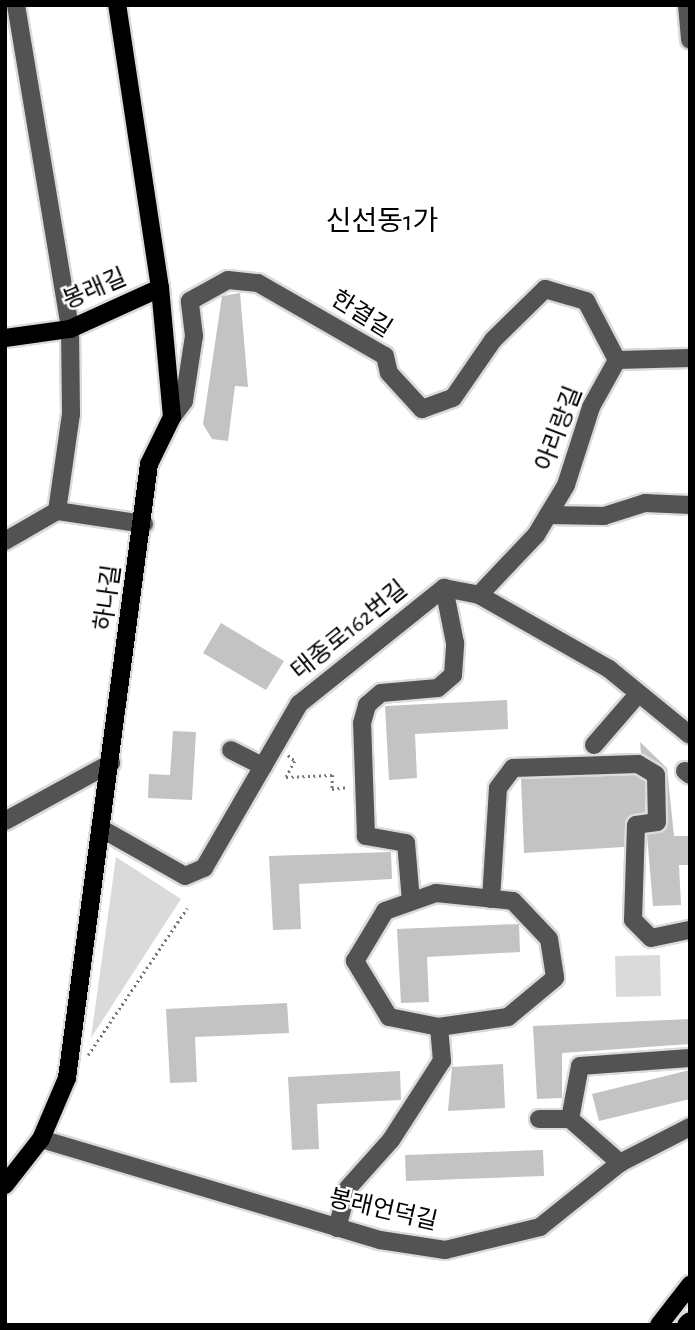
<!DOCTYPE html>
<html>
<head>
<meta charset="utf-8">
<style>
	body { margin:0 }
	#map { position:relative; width:695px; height:1330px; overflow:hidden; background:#fff; font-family:"Alegreya Sans","Noto Sans KR",sans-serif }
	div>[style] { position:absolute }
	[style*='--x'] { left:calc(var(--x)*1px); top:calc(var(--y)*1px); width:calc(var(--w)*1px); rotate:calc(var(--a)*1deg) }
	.green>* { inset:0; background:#dadada }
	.building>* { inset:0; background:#c3c3c3 }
	.path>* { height:2.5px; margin-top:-1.25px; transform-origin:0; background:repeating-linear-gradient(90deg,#757575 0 2px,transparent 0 5.5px) }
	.roads { filter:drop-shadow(2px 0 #dbdbdb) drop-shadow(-2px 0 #dbdbdb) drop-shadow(0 2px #dbdbdb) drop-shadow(0 -2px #dbdbdb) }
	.minor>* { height:18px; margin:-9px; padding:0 9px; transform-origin:9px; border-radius:9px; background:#535353 }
	.major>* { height:18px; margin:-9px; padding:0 9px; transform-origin:9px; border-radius:9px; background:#000 }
	.highway>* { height:21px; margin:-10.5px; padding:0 10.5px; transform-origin:10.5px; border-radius:10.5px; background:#000 }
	span { translate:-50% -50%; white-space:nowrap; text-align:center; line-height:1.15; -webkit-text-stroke:5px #fff; paint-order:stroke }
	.street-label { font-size:24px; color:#000 }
	.quarter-label { font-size:28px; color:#000 }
	.frame { position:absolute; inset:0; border:7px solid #000; pointer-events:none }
</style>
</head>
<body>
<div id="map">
	<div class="green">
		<div style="clip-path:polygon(116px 857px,181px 899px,91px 1038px)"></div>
		<div style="clip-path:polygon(660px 955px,661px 996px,616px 997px,615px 956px)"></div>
	</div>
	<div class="building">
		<div style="clip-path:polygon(240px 293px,248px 387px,235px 386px,228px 441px,212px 439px,203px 424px,222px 296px)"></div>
		<div style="clip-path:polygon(221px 623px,284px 661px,266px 690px,203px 653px)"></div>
		<div style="clip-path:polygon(507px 700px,508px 729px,415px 734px,417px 778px,389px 780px,385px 706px)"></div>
		<div style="clip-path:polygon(173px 731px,196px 732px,192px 800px,148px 798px,149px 774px,170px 775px)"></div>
		<div style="clip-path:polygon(640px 742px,667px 768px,674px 836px,690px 836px,690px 865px,679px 865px,681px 905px,653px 906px,647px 835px,667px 826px,667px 775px,641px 753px)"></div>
		<div style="clip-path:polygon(635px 775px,645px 781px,645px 812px,626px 819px,624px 847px,524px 853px,521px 779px)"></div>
		<div style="clip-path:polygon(391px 852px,392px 879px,299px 884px,301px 929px,273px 930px,269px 856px)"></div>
		<div style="clip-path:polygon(519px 924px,520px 952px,427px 957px,429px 1002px,401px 1003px,397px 929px)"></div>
		<div style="clip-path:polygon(287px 1003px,289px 1033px,195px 1037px,197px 1082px,170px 1083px,166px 1009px)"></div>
		<div style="clip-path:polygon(690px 1019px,690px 1044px,562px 1053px,562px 1098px,537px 1099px,533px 1026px)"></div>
		<div style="clip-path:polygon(503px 1064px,505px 1108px,448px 1111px,452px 1067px)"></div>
		<div style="clip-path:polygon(690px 1070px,690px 1099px,599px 1121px,592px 1094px)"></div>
		<div style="clip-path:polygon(400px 1071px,401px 1100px,317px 1104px,319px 1149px,292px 1150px,288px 1077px)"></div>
		<div style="clip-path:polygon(543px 1150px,544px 1176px,406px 1181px,405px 1155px)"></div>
	</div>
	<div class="path">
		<div style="--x:288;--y:755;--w:9;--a:41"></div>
		<div style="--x:295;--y:761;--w:18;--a:119"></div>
		<div style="--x:286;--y:777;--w:47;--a:-2.4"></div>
		<div style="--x:333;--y:775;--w:14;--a:94"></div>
		<div style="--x:332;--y:789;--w:16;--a:-7"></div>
		<div style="--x:88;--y:1055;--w:177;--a:-56"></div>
	</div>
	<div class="roads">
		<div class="minor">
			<div style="--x:16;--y:5;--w:328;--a:80.5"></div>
			<div style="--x:70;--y:329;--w:85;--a:89.3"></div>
			<div style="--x:71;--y:414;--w:98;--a:98.2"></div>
			<div style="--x:687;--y:5;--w:35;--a:85"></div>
			<div style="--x:172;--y:417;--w:20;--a:-53"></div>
			<div style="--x:184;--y:401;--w:66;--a:-81.3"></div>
			<div style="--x:194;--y:336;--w:35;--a:-97"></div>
			<div style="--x:190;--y:301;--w:43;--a:-28.9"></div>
			<div style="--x:228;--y:280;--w:30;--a:6"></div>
			<div style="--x:258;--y:283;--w:146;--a:29.9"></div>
			<div style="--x:385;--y:356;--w:17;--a:77"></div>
			<div style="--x:389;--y:373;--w:49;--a:47.5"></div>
			<div style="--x:422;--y:409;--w:33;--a:-20"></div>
			<div style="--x:453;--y:398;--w:70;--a:-55.4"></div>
			<div style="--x:493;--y:340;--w:73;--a:-44.4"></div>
			<div style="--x:545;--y:289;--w:43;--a:16.3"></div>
			<div style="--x:586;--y:301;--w:67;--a:62.3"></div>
			<div style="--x:617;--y:360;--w:73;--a:-1.6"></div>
			<div style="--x:548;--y:515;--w:56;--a:1"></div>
			<div style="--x:604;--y:516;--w:43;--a:-17.6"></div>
			<div style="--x:645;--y:503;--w:45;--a:2.5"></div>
			<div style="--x:5;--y:541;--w:60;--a:-30"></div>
			<div style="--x:57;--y:511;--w:88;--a:8.5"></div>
			<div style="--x:479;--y:595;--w:83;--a:-46.5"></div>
			<div style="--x:536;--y:535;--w:58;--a:-59"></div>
			<div style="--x:566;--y:485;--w:82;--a:-72.2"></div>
			<div style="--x:591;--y:407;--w:54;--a:-61"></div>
			<div style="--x:594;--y:745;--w:67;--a:-49.2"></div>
			<div style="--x:231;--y:750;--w:36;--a:27"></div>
			<div style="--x:685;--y:771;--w:6;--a:39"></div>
			<div style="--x:5;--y:821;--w:121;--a:-28.7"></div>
			<div style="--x:102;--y:829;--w:95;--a:29.5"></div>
			<div style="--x:185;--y:876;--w:21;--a:-23"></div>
			<div style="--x:204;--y:868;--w:190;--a:-59.9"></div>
			<div style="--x:299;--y:704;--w:186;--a:-38.7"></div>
			<div style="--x:444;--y:588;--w:36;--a:11"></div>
			<div style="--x:479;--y:595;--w:150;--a:29.6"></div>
			<div style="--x:609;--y:669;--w:104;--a:39.2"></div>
			<div style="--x:491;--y:899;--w:111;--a:-86.4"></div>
			<div style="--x:498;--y:788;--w:25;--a:-53"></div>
			<div style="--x:513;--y:768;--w:125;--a:-1.8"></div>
			<div style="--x:638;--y:764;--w:21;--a:31"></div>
			<div style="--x:656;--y:775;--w:47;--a:88.8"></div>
			<div style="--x:657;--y:822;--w:21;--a:172"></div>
			<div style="--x:636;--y:825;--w:95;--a:91.8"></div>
			<div style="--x:633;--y:920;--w:25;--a:45"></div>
			<div style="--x:651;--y:938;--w:40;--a:-12"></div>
			<div style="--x:411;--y:901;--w:58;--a:-94.9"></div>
			<div style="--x:406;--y:843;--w:41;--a:-170.1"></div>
			<div style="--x:366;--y:836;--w:113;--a:-92"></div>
			<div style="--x:362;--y:723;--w:19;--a:-74"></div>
			<div style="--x:367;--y:705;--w:18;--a:-41"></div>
			<div style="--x:381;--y:693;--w:57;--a:-5"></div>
			<div style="--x:438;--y:688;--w:20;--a:-41"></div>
			<div style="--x:453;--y:675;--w:32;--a:-86"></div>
			<div style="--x:455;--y:643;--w:56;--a:-101.3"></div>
			<div style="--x:539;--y:1119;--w:31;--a:0"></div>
			<div style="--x:570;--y:1119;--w:67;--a:41.3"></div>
			<div style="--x:570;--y:1119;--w:54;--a:-79.3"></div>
			<div style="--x:580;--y:1066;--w:110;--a:-4.2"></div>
			<div style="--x:41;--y:1139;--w:354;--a:16.6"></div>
			<div style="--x:380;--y:1240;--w:66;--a:8.7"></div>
			<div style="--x:445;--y:1250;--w:98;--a:-13.6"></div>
			<div style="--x:540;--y:1227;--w:102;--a:-38.7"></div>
			<div style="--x:620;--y:1163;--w:79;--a:-27.2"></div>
			<div style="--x:337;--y:1228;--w:41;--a:-74.6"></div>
			<div style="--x:348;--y:1188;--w:64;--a:-48.1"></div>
			<div style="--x:391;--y:1140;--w:94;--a:-57.2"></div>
			<div style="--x:442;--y:1061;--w:34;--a:-95"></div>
			<div style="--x:439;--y:1027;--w:51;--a:-168.7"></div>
			<div style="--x:389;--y:1017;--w:66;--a:-121.3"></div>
			<div style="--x:355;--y:961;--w:58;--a:-59"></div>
			<div style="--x:385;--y:911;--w:54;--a:-19.4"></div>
			<div style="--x:436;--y:893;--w:77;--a:5.9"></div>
			<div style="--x:513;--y:901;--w:52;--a:46.5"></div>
			<div style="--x:549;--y:939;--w:39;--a:81"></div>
			<div style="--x:555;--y:978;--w:61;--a:140.3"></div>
			<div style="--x:508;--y:1017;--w:70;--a:171.8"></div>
		</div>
		<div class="major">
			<div style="--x:5;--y:338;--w:66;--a:-7.9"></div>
			<div style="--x:70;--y:329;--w:99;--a:-24.5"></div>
			<div style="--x:5;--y:1185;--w:58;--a:-52"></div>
			<div style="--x:41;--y:1139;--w:66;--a:-66.9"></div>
			<div style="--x:67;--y:1078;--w:619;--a:-82.39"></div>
			<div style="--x:149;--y:464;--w:52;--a:-63.9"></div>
			<div style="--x:172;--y:417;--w:130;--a:-95.3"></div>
			<div style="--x:160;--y:288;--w:286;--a:-98.6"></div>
			<div style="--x:659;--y:1325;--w:51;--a:-52.2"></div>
		</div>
		<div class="highway">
			<div style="--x:687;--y:1325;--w:4;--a:-45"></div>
		</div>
	</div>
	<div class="street-label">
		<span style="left:95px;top:290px;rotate:-23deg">봉래길</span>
		<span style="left:361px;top:315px;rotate:32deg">한결길</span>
		<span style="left:560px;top:429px;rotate:-69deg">아리랑길</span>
		<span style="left:109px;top:598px;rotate:-82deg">하나길</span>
		<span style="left:350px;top:631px;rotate:-39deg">태종로162번길</span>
		<span style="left:383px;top:1211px;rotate:13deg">봉래언덕길</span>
	</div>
	<div class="quarter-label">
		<span style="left:382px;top:222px">신선동1가</span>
	</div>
	<div class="frame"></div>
</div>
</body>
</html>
